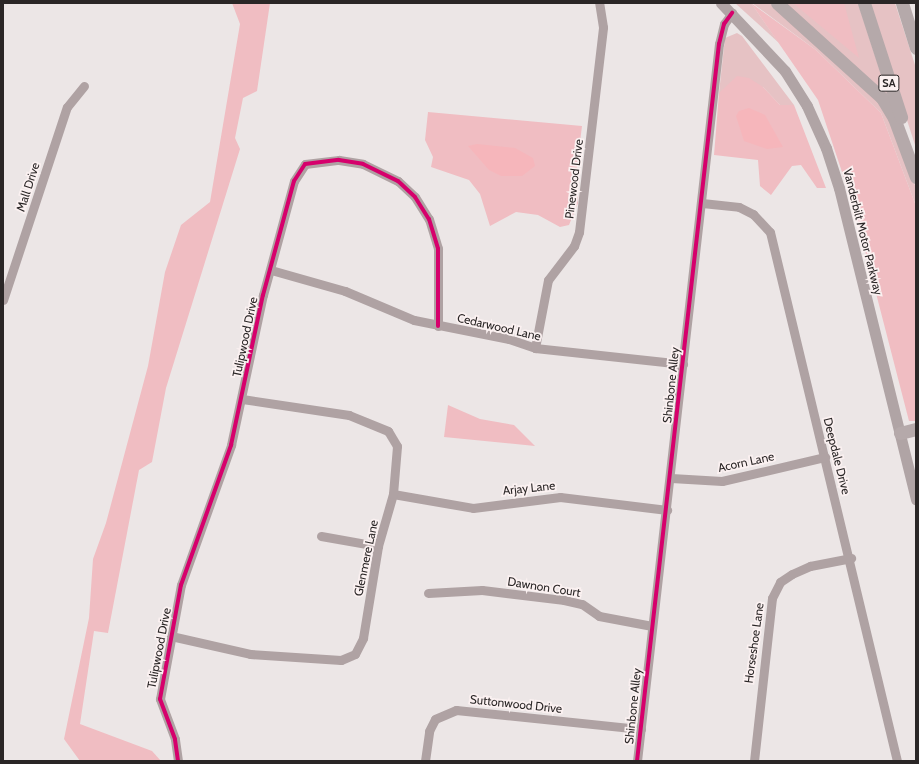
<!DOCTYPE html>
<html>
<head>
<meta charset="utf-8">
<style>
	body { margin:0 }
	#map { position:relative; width:919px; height:764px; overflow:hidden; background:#ece6e6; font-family:Cabin,sans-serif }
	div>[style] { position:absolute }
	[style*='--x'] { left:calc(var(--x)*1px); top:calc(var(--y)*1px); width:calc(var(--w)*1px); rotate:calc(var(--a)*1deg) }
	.green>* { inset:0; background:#e6c2c4 }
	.forest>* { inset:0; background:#f0bdc2 }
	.water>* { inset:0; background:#f6b6bb }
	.minor>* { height:9px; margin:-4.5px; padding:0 4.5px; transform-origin:4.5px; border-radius:4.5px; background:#afa2a3 }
	.major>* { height:11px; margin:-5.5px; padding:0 5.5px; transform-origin:5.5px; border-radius:5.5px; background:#b0a4a5 }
	.highway>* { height:13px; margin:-6.5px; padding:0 6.5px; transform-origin:6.5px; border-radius:6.5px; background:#b5a9aa }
	.cycleway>* { height:4px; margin:-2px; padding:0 2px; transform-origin:2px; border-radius:2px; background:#d6006c }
	span { translate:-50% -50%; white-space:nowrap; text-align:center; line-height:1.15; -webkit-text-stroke:3.5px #fbf1f1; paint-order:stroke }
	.shield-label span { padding:1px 3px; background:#fbf1f1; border:1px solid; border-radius:3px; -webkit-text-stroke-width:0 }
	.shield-label { font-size:11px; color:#2a2626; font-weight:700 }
	.street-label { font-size:12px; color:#2a2626 }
	.frame { position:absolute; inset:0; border:4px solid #2a2626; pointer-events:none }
</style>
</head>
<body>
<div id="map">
	<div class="green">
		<div style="clip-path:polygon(735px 3px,751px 3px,779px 43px)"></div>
		<div style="clip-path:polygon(752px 3px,770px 3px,878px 102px,896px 132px,916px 188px,916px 206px,881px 113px,816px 50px)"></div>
		<div style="clip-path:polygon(783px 3px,858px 3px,891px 105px)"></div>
		<div style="clip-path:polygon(869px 3px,895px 3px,916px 68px,916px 148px)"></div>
		<div style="clip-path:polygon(737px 33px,742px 36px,794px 105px,780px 105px,763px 87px,719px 93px,725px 38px)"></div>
	</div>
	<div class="forest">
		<div style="clip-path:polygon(232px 3px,270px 3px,257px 91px,243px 98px,235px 138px,240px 149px,166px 388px,152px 462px,139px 470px,108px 633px,94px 631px,80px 724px,152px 751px,161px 761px,80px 761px,64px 739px,89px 618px,93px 559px,106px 523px,148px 366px,165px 272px,181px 225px,210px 202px,240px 24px)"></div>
		<div style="clip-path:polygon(751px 3px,816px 50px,881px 113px,916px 206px,916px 421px,909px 421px,854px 208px,818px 100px)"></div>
		<div style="clip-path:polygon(793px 3px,844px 3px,859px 58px)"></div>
		<div style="clip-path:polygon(737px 76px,749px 78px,763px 87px,780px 105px,794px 105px,826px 188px,817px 188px,801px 165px,792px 166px,771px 195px,760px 186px,758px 160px,714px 155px,719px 93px)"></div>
		<div style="clip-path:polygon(428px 112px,582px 126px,576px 174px,578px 203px,569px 225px,560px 227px,538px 215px,516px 212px,490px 226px,480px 194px,469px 180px,431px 167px,433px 157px,425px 140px)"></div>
		<div style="clip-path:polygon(448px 405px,480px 419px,514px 425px,535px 446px,444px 437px)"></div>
	</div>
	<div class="water">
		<div style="clip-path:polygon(749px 108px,765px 115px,783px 147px,767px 149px,744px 141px,736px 116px,739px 111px)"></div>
		<div style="clip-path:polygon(477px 144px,515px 148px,533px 158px,535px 166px,522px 176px,501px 176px,489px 170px,468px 146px)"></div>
	</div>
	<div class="minor">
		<div style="--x:702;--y:203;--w:37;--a:6"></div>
		<div style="--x:739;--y:207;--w:16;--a:27"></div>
		<div style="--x:753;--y:214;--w:25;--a:47"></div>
		<div style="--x:770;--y:232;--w:544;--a:76.5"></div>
		<div style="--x:271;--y:270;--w:77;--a:15.8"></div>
		<div style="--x:345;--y:291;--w:75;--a:22.8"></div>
		<div style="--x:414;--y:320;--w:97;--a:11.3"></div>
		<div style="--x:509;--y:339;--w:28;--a:19"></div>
		<div style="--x:535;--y:348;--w:149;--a:6.2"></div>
		<div style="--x:3;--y:300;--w:203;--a:-71.7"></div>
		<div style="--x:67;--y:107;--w:27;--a:-51"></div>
		<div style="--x:535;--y:348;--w:69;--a:-79.2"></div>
		<div style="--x:548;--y:280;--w:43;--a:-52.6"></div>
		<div style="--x:574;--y:246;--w:15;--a:-70"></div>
		<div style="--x:579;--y:232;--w:206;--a:-83.3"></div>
		<div style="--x:603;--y:27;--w:24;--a:-99"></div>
		<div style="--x:671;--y:478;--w:51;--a:3.4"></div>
		<div style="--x:722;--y:481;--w:106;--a:-13.1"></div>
		<div style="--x:393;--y:494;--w:81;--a:9.9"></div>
		<div style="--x:473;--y:508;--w:88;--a:-7.2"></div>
		<div style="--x:560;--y:497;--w:108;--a:6.9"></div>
		<div style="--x:321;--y:536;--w:58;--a:10"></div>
		<div style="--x:428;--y:593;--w:54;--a:-3.2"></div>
		<div style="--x:482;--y:590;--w:83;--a:7"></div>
		<div style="--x:564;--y:600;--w:18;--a:13"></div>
		<div style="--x:582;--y:604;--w:21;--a:35"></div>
		<div style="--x:599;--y:616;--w:54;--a:10.7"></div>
		<div style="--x:171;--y:636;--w:81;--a:12.8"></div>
		<div style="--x:250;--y:654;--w:91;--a:3.8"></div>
		<div style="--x:341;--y:660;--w:15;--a:-23"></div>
		<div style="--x:355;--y:654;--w:18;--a:-63"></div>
		<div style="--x:363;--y:638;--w:93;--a:-80.7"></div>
		<div style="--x:378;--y:546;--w:54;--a:-73.9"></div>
		<div style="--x:393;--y:494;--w:48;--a:-85.2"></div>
		<div style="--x:397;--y:446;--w:17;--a:-121"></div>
		<div style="--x:388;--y:431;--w:42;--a:-157.7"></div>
		<div style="--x:349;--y:415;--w:108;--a:-171.5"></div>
		<div style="--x:178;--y:761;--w:22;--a:-98"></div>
		<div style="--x:175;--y:739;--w:43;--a:-110.6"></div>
		<div style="--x:160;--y:699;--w:116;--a:-79.6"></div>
		<div style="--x:181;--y:585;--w:149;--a:-70.3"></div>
		<div style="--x:231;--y:445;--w:153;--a:-78"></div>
		<div style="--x:263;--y:295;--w:118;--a:-74.8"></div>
		<div style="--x:294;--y:181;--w:20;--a:-57"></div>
		<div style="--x:305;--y:164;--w:34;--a:-7"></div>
		<div style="--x:339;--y:160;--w:24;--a:9"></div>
		<div style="--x:363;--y:164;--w:39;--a:26"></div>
		<div style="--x:398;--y:181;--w:23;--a:43"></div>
		<div style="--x:415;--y:197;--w:26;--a:58"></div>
		<div style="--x:429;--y:219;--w:31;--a:73"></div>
		<div style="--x:438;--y:249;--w:77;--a:90"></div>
		<div style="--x:425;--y:761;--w:30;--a:-82"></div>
		<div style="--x:429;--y:731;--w:13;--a:-63"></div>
		<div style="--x:435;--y:719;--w:23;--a:-23"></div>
		<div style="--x:456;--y:710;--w:186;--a:5.9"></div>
		<div style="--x:637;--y:761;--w:722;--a:-83.48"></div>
		<div style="--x:719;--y:44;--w:21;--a:-76"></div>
		<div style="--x:724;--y:24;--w:14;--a:-54"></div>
		<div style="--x:754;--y:761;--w:164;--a:-83.7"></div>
		<div style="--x:772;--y:598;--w:18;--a:-63"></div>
		<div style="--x:780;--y:582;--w:14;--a:-34"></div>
		<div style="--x:792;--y:574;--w:20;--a:-24"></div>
		<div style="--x:810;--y:566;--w:42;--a:-11"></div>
	</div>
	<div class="major">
		<div style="--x:721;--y:3;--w:93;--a:46.7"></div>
		<div style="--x:785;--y:71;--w:41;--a:57.8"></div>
		<div style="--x:807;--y:106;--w:46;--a:65.7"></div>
		<div style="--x:826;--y:148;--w:42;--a:72"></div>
		<div style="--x:839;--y:188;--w:321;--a:76.1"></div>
	</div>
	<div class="highway">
		<div style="--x:777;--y:3;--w:142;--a:42.1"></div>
		<div style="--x:882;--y:98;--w:23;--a:59"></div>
		<div style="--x:894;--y:118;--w:63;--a:69.6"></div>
		<div style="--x:864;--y:3;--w:120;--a:72"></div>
		<div style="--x:902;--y:3;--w:47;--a:72.7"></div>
		<div style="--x:900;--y:433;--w:16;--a:-14"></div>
	</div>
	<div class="cycleway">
		<div style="--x:178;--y:761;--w:22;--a:-98"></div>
		<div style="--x:175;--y:739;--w:43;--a:-110.6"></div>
		<div style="--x:160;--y:699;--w:116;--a:-79.6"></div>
		<div style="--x:181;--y:585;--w:149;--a:-70.3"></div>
		<div style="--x:231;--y:445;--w:153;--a:-78"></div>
		<div style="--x:263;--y:295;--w:118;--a:-74.8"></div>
		<div style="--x:294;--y:181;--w:20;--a:-57"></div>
		<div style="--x:305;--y:164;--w:34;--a:-7"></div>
		<div style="--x:339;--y:160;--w:24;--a:9"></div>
		<div style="--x:363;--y:164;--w:39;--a:26"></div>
		<div style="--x:398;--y:181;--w:23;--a:43"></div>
		<div style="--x:415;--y:197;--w:26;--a:58"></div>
		<div style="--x:429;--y:219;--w:31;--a:73"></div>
		<div style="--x:438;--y:249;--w:77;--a:90"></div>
		<div style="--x:637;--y:761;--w:722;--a:-83.48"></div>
		<div style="--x:719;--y:44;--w:21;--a:-76"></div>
		<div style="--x:724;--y:24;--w:14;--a:-54"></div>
	</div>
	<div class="shield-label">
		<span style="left:889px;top:83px">SA</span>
	</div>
	<div class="street-label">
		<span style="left:574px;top:179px;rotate:-83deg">Pinewood Drive</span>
		<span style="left:28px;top:187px;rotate:-72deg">Mall Drive</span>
		<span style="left:863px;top:232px;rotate:76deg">Vanderbilt Motor Parkway</span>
		<span style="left:499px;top:327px;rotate:13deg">Cedarwood Lane</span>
		<span style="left:245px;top:337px;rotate:-78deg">Tulipwood Drive</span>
		<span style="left:671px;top:385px;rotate:-84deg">Shinbone Alley</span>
		<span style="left:837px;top:456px;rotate:76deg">Deepdale Drive</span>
		<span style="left:746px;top:462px;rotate:-12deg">Acorn Lane</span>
		<span style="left:529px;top:488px;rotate:-6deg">Arjay Lane</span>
		<span style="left:366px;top:558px;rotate:-78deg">Glenmere Lane</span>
		<span style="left:544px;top:587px;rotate:9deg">Dawnon Court</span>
		<span style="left:754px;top:643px;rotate:-82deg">Horseshoe Lane</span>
		<span style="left:159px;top:648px;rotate:-79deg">Tulipwood Drive</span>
		<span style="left:516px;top:704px;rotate:6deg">Suttonwood Drive</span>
		<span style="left:633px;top:706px;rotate:-84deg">Shinbone Alley</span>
	</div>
	<div class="frame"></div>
</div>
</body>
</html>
